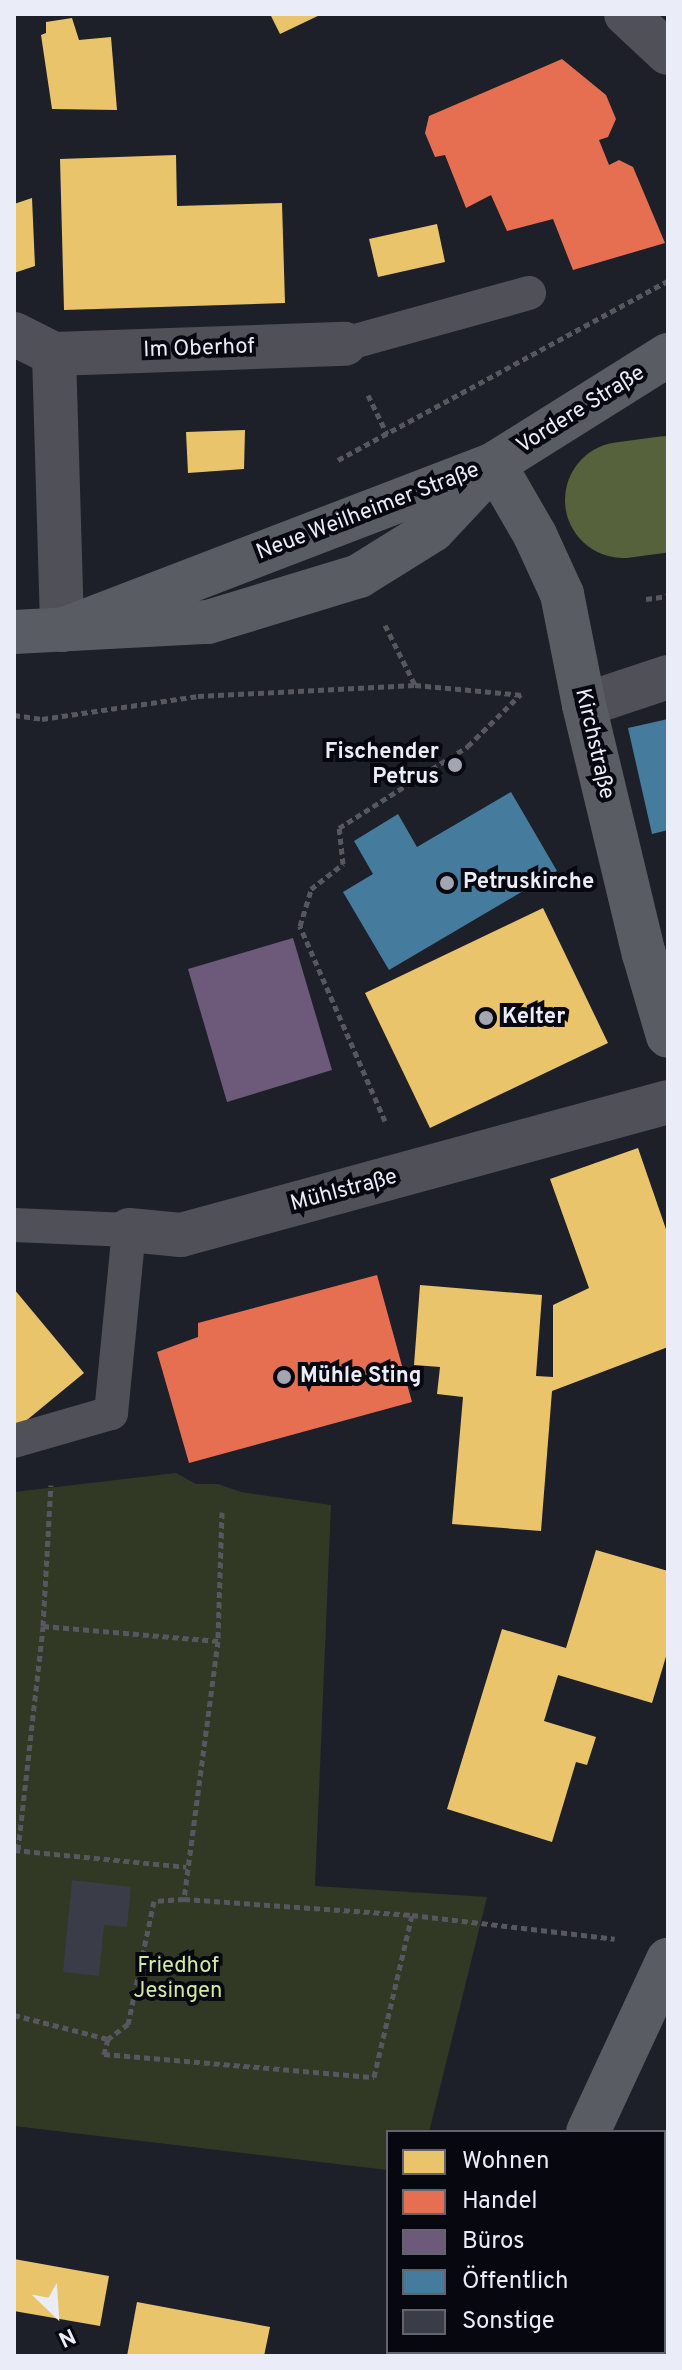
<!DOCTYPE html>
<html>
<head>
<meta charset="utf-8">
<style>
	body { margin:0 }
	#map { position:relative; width:682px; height:2370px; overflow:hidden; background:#1e2029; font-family:Overpass,sans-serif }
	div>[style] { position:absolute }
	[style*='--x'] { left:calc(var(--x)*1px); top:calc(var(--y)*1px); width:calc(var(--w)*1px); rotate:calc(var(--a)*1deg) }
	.green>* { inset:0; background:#313925 }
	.homes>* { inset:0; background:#e9c46a }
	.shops>* { inset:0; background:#e76f51 }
	.offices>* { inset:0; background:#6d597a }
	.public>* { inset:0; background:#457b9d }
	.river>* { height:116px; margin:-58px; padding:0 58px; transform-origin:58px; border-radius:58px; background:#55623c }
	.building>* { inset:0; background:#3a3c47 }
	.path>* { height:5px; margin-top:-2.5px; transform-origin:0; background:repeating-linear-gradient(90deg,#56575f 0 6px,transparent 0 10px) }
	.lane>* { height:34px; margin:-17px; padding:0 17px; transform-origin:17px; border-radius:17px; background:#4f5058 }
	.street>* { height:44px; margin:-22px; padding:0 22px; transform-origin:22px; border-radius:22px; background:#4f5058 }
	.secondary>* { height:44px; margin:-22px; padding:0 22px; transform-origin:22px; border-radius:22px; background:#5a5c64 }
	.dots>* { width:22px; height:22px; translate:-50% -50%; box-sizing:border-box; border:4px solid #07080f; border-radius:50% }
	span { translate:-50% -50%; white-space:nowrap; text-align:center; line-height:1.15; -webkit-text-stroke:8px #07080f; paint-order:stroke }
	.street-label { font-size:22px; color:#eaecf8 }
	.poi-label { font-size:22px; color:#eaecf8; font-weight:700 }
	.right { translate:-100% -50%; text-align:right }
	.left { translate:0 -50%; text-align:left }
	.park-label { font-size:22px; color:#d0eaa3 }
	.frame { position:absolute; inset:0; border:16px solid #eaecf8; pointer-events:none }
	.legend { position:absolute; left:386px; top:2130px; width:280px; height:224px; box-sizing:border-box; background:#07080f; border:2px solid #62636c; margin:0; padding:10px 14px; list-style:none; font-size:24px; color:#eaecf8 }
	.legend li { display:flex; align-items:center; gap:16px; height:40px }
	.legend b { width:40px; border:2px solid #62636c }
	.north { position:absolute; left:16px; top:2274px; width:80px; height:80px; -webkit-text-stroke:6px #07080f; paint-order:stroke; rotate:155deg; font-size:22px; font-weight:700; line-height:32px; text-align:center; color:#eaecf8 }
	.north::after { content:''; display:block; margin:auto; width:28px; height:36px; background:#eaecf8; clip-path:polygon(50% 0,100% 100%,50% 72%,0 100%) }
</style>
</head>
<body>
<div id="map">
	<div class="green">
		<div style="clip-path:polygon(176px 1473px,196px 1484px,218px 1484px,241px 1492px,331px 1505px,315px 1886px,487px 1897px,429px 2132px,388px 2132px,388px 2170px,14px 2126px,14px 1492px)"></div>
	</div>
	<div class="homes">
		<div style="clip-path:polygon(270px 14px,322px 14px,280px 34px)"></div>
		<div style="clip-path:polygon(72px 18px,79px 40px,111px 37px,117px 110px,52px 109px,41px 35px,46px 33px,46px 22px)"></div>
		<div style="clip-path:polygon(176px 155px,177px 206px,282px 203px,285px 303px,64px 310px,60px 159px)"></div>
		<div style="clip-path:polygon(32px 198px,35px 266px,14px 273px,14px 204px)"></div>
		<div style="clip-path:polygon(437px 224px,445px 262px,378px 277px,369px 239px)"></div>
		<div style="clip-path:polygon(245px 430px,244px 469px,188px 473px,186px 432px)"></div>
		<div style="clip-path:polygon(543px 908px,608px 1043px,430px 1128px,365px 993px)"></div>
		<div style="clip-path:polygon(638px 1148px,668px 1235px,668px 1347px,552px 1391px,541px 1531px,452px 1524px,463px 1397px,437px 1394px,440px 1367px,414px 1365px,420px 1285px,542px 1295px,536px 1376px,553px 1377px,553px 1305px,589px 1288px,550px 1179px)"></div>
		<div style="clip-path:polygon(14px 1289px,84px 1373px,16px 1429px,14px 1427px)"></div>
		<div style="clip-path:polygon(596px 1550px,668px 1571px,668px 1650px,652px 1703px,558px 1675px,544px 1721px,596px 1737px,587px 1765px,576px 1762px,552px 1842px,447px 1809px,502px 1629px,566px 1648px)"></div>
		<div style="clip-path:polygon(668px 2250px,668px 2356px,601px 2356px,602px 2352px,664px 2352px,664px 2260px)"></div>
		<div style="clip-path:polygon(14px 2259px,109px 2276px,100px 2326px,14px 2311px)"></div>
		<div style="clip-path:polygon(137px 2302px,270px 2327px,264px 2356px,127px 2356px)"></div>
	</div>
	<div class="shops">
		<div style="clip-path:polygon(562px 59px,606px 95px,616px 119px,608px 137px,599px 140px,609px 165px,619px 160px,633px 167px,665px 243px,573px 270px,553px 219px,507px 231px,491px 195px,466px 208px,445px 155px,435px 157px,425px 133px,429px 116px)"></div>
		<div style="clip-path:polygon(377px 1275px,412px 1402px,189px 1463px,157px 1352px,198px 1337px,198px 1323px)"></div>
	</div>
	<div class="offices">
		<div style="clip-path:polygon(293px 938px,332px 1070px,227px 1102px,188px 969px)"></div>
	</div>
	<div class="public">
		<div style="clip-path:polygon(668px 719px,668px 830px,652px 834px,628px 728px)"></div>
		<div style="clip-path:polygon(511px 792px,557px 871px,389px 970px,343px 892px,373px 874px,354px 841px,398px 814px,417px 847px)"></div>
	</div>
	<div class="river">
		<div style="--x:623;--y:500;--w:45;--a:-7.6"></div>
	</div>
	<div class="building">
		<div style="clip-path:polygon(72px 1880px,131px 1887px,127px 1927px,104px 1925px,99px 1976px,63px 1972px)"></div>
	</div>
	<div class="path">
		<div style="--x:368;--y:395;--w:43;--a:64"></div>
		<div style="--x:338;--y:460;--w:375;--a:-28.5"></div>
		<div style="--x:646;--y:599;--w:22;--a:-8"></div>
		<div style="--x:385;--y:625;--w:67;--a:63.4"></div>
		<div style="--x:14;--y:715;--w:28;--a:8"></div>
		<div style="--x:42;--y:719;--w:158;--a:-8.4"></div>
		<div style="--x:198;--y:696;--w:217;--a:-2.9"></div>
		<div style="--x:415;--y:685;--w:107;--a:5.3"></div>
		<div style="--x:385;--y:1121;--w:213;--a:-113.6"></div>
		<div style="--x:300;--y:926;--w:39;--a:-73"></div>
		<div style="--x:311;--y:889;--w:41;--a:-38"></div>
		<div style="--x:343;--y:864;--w:36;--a:-96"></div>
		<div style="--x:339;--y:828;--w:153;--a:-32.4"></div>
		<div style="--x:468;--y:746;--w:74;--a:-44.5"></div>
		<div style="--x:222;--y:1512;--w:129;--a:91.8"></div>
		<div style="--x:218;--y:1641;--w:260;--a:97.5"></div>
		<div style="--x:184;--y:1899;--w:229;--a:4"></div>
		<div style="--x:412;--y:1915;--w:204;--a:6.7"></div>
		<div style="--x:43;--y:1626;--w:176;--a:4.9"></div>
		<div style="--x:14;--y:1850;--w:173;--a:5.6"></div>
		<div style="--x:18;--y:1850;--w:225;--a:-83.6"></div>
		<div style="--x:43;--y:1626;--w:141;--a:-86.8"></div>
		<div style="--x:184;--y:1899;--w:30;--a:176"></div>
		<div style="--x:154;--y:1901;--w:126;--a:101.9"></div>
		<div style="--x:128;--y:2024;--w:25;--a:143"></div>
		<div style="--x:108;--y:2039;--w:16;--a:105"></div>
		<div style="--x:104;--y:2054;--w:271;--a:4.9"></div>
		<div style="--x:374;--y:2077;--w:166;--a:-76.8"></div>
		<div style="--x:14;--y:2015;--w:97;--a:14.3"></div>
	</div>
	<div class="lane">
		<div style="--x:345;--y:344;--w:191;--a:-15.5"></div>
		<div style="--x:14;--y:1225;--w:115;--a:2.5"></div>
		<div style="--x:129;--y:1230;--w:184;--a:95.6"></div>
		<div style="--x:111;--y:1413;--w:101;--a:163.9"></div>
	</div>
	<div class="street">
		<div style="--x:626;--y:14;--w:57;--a:42.9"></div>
		<div style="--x:14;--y:334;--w:45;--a:26.6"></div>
		<div style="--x:54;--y:354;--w:291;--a:-2"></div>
		<div style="--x:54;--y:354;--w:276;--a:88.3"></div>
		<div style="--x:584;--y:705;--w:89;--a:-18.4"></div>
		<div style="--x:129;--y:1230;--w:52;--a:5.5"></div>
		<div style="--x:181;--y:1235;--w:505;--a:-15.28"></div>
	</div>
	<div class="secondary">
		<div style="--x:494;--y:464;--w:82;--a:60"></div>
		<div style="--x:535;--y:535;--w:65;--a:65.4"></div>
		<div style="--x:562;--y:594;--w:113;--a:78.8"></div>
		<div style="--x:584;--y:705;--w:256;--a:76.5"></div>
		<div style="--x:644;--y:954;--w:85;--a:73.7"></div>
		<div style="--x:62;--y:630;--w:463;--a:-21"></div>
		<div style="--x:494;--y:464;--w:205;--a:-32.1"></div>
		<div style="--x:14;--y:632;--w:194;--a:-3"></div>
		<div style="--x:208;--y:622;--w:158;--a:-16.9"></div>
		<div style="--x:359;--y:576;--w:87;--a:-31.9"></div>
		<div style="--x:433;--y:530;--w:83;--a:-46.9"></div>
		<div style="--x:588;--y:2132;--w:190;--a:-65.1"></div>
		<div style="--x:466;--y:2356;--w:4;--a:-63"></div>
	</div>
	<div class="dots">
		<div style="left:455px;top:765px;background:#a3a5b0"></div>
		<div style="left:447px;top:883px;background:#a3a5b0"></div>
		<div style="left:486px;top:1018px;background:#a3a5b0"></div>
		<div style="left:284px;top:1377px;background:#a3a5b0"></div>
	</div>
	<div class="street-label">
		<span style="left:199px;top:349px;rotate:-2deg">Im Oberhof</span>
		<span style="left:581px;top:410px;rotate:-32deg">Vordere Straße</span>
		<span style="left:368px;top:512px;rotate:-21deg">Neue Weilheimer Straße</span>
		<span style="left:594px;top:744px;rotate:77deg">Kirchstraße</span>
		<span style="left:344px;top:1191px;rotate:-15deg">Mühlstraße</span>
	</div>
	<div class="poi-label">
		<span class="right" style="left:439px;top:765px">Fischender<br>Petrus</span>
		<span class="left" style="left:463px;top:883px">Petruskirche</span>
		<span class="left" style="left:502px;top:1018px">Kelter</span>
		<span class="left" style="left:300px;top:1377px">Mühle Sting</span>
	</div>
	<div class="park-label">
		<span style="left:178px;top:1979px">Friedhof<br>Jesingen</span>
	</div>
	<div class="frame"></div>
	<ul class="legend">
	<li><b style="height:22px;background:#e9c46a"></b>Wohnen</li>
	<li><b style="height:22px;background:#e76f51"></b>Handel</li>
	<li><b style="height:22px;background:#6d597a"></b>Büros</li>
	<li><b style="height:22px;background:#457b9d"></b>Öffentlich</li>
	<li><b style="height:22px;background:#3a3c47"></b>Sonstige</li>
	</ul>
	<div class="north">N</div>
</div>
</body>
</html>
